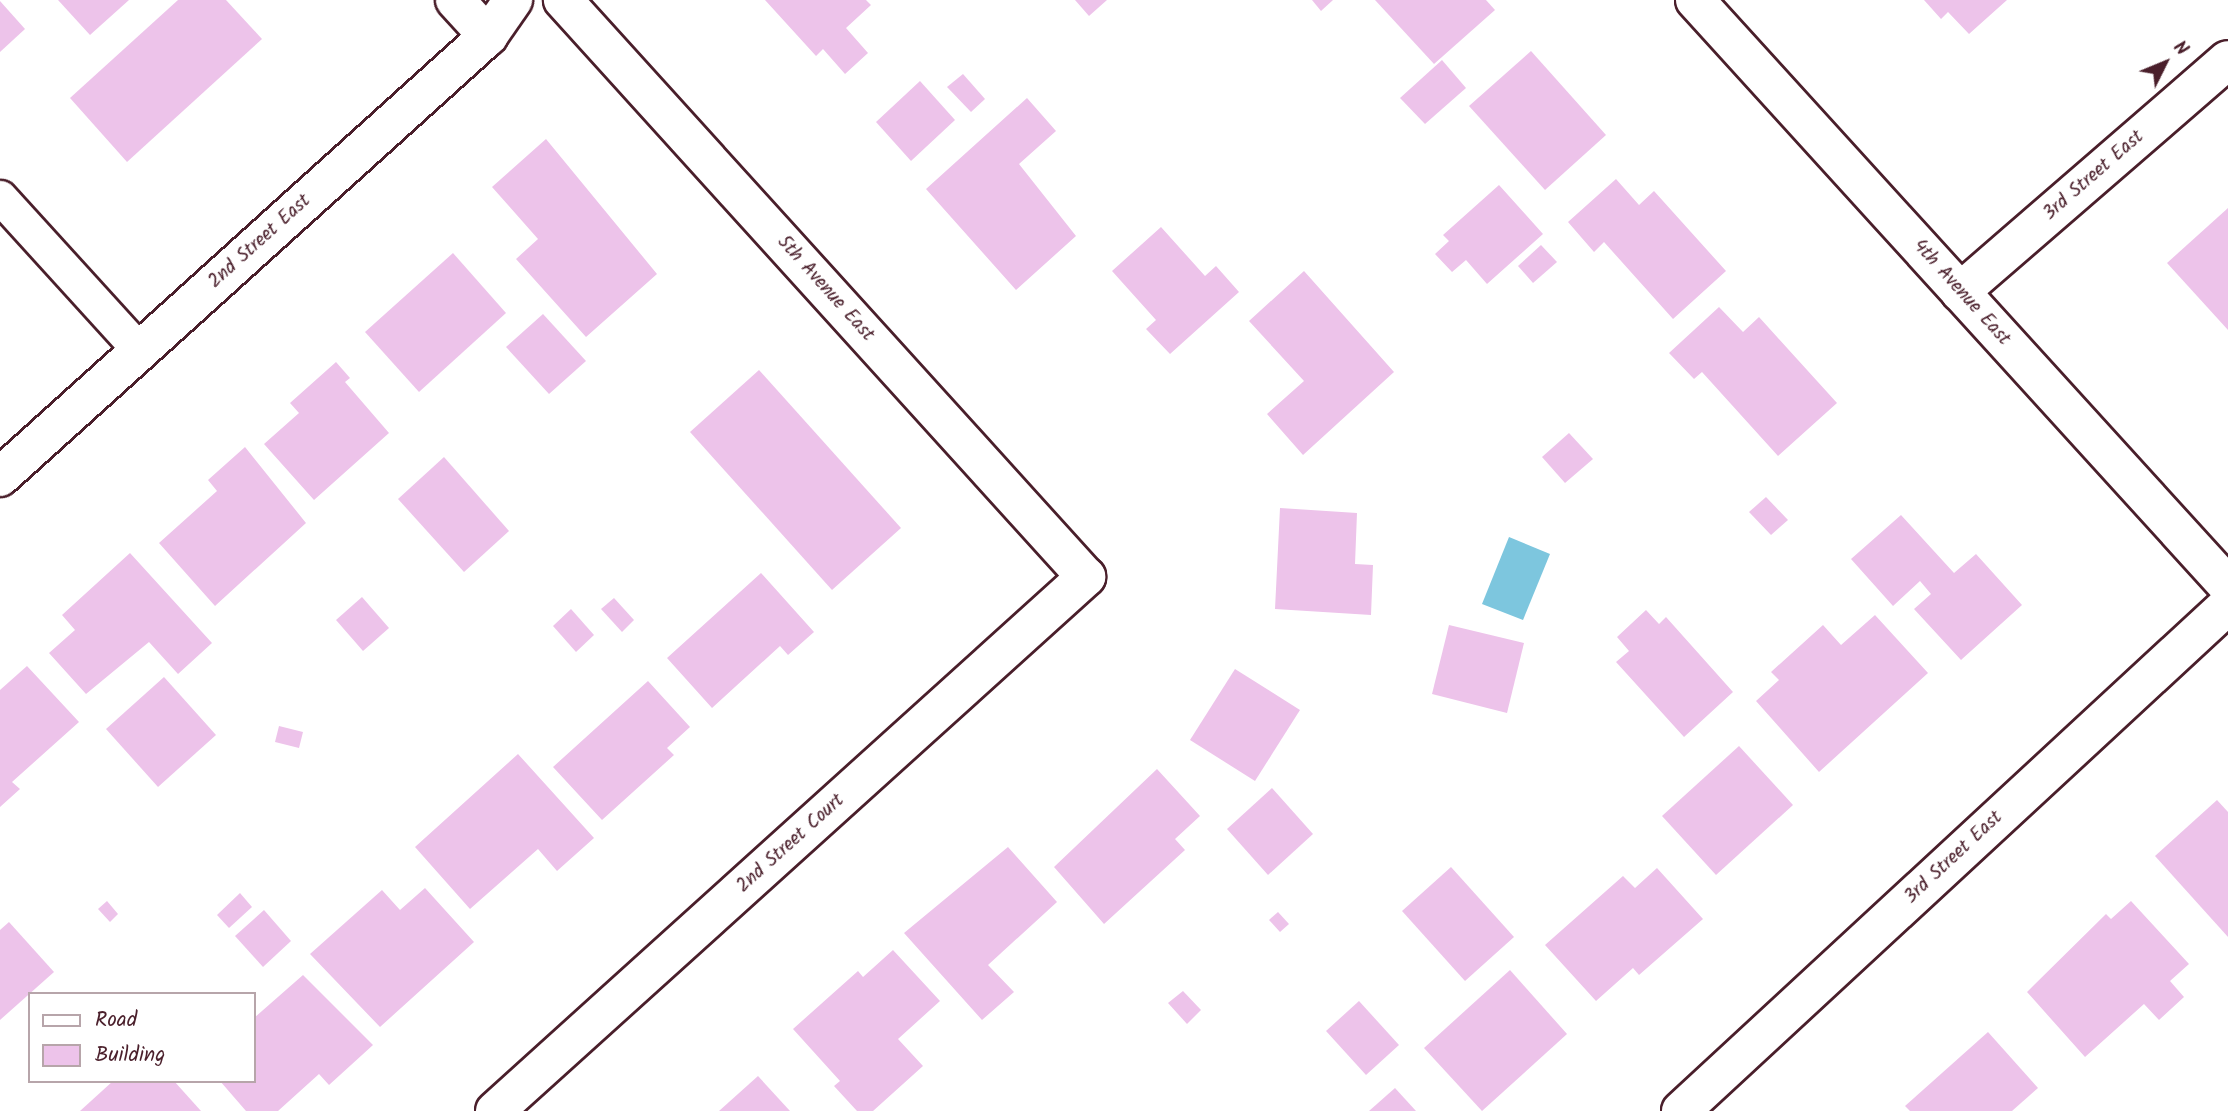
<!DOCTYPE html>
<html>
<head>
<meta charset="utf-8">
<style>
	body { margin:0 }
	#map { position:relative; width:2228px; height:1111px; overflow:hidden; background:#fff; font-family:Kalam,sans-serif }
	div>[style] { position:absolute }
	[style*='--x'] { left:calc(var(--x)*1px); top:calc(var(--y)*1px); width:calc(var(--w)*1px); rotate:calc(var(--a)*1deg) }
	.water>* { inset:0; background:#7dc6de }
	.building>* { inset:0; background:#edc3ea }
	.roads { filter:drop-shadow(2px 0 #4a1f2b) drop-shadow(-2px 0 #4a1f2b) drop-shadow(0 2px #4a1f2b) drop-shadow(0 -2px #4a1f2b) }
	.lane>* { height:33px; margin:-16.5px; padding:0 16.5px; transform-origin:16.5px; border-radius:16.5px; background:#fff }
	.street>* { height:38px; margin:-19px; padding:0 19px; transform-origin:19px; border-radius:19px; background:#fff }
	span { translate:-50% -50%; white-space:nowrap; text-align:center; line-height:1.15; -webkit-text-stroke:7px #fff; paint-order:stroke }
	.street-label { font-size:19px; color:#4a1f2b }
	.legend { position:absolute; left:28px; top:992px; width:228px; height:91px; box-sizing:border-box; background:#fff; border:2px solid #b7a5aa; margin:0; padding:9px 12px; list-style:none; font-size:21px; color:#4a1f2b }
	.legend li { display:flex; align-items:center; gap:14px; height:35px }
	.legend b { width:35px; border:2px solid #b7a5aa }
	.north { position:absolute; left:2130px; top:28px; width:70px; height:70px; -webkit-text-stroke:5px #fff; paint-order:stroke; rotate:47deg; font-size:19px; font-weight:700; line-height:28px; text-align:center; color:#4a1f2b }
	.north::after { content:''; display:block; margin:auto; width:24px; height:32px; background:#4a1f2b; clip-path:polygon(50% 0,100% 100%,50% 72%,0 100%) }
</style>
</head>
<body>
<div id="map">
	<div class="water">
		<div style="clip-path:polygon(1509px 537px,1550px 554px,1523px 620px,1482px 604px)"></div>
	</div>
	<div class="building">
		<div style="clip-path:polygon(58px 0,129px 0,90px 35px)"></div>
		<div style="clip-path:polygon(178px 0,226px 0,262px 39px,127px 162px,70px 98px)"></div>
		<div style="clip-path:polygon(765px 0,866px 0,871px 5px,846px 28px,868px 53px,845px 74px,823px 49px,816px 56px)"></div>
		<div style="clip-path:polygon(1075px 0,1107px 0,1089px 16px)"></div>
		<div style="clip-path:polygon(1312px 0,1333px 0,1321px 11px)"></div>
		<div style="clip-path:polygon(1375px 0,1486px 0,1495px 10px,1434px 64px)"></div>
		<div style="clip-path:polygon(1924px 0,2007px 0,1969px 34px,1948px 12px,1941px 19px)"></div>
		<div style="clip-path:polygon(0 1px,25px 29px,0 52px)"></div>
		<div style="clip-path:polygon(1531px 51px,1606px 135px,1545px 190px,1469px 106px)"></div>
		<div style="clip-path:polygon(1442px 60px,1466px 88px,1425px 124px,1400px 98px)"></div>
		<div style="clip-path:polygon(963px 74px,985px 99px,971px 112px,947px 87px)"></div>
		<div style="clip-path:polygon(920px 81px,955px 120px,911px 161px,876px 122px)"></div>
		<div style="clip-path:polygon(1027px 98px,1056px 131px,1019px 164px,1076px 236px,1016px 290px,926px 189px)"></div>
		<div style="clip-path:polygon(546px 139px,657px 274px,586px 337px,516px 259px,538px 239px,492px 187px)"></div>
		<div style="clip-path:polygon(1616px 179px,1639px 205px,1654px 191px,1726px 271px,1673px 319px,1604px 242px,1594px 252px,1568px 222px)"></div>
		<div style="clip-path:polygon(1499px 185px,1543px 234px,1487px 284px,1466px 260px,1452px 272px,1435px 254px,1449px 241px,1443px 235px)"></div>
		<div style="clip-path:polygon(2228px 208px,2228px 330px,2167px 263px)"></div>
		<div style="clip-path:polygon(1161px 227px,1205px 276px,1216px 266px,1239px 292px,1170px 354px,1146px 329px,1156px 320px,1112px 271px)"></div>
		<div style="clip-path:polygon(1541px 245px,1557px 262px,1533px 283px,1518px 266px)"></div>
		<div style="clip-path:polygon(453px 253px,506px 313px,419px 392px,365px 332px)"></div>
		<div style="clip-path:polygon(1304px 271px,1394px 372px,1303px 455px,1267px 414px,1304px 381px,1249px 321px)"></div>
		<div style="clip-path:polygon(1719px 307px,1743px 332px,1759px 317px,1837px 403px,1778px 456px,1702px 372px,1694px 379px,1669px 353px)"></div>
		<div style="clip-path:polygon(543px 314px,586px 361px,549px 394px,506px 347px)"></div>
		<div style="clip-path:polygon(336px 362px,350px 378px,345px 382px,389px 433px,314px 500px,264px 444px,299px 413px,290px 403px)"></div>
		<div style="clip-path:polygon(759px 370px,901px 528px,832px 590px,690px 432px)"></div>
		<div style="clip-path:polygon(1569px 433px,1593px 459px,1565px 483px,1542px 457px)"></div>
		<div style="clip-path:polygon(245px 447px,306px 523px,215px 606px,159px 543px,217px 491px,208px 480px)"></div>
		<div style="clip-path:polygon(444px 457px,509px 531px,464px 572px,398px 499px)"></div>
		<div style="clip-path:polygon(1766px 497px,1788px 520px,1771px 535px,1749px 512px)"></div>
		<div style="clip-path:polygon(1280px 508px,1357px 513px,1355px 564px,1373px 565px,1371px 615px,1275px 609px)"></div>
		<div style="clip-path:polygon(1901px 515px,1954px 573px,1976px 554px,2022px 605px,1961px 660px,1914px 609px,1931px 594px,1920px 581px,1893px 606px,1851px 559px)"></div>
		<div style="clip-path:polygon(130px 553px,212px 643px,178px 674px,149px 642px,86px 694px,49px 653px,75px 630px,62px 615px)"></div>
		<div style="clip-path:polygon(761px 573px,814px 632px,788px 655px,780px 646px,712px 708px,667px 658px)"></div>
		<div style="clip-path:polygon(362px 597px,389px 628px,363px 651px,336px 620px)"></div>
		<div style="clip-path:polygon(614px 598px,634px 620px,622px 632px,601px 609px)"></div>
		<div style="clip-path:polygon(571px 609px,594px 635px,576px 652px,553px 626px)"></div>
		<div style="clip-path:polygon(1646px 610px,1659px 624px,1666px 617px,1733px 692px,1684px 737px,1616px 662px,1629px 651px,1617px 637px)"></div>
		<div style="clip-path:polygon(1875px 615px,1928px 673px,1819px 772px,1756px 701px,1779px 680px,1771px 672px,1823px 625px,1841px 645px)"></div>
		<div style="clip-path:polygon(1449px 625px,1524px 643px,1507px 713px,1432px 694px)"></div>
		<div style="clip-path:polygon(27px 666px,79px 722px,12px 782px,20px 789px,0 807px,0 690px)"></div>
		<div style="clip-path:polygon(1235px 669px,1300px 710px,1255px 781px,1190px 740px)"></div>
		<div style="clip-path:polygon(164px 677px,216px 735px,158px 787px,106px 729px)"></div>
		<div style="clip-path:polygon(648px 681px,690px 727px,667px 748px,674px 755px,602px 820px,553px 767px)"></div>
		<div style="clip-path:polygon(279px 726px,303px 732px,299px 748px,275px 742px)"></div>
		<div style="clip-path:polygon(1739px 746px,1793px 805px,1716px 875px,1662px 816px)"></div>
		<div style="clip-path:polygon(518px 754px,594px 838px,557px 871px,538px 849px,470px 909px,415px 847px)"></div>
		<div style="clip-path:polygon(1157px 769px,1200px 816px,1175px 839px,1185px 850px,1104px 924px,1054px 867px)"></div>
		<div style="clip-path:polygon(1272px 788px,1313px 834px,1268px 875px,1227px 829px)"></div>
		<div style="clip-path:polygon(2217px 800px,2228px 812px,2228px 937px,2155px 856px)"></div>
		<div style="clip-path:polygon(1008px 847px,1057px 902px,988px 965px,1014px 992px,982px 1020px,904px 933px)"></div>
		<div style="clip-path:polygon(1451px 867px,1514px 937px,1465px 981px,1402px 911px)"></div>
		<div style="clip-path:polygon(1657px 868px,1703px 919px,1639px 975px,1633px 968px,1596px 1001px,1545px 945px,1623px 876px,1635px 888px)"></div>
		<div style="clip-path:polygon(425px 888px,474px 942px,380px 1027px,310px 954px,382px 890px,400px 910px)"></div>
		<div style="clip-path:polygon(240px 893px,252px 907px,229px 928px,217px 915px)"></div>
		<div style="clip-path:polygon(107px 901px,118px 914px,110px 922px,98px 909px)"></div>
		<div style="clip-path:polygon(2131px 901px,2189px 964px,2170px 981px,2184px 997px,2159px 1020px,2144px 1004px,2085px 1057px,2027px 992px,2106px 914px,2111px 919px)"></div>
		<div style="clip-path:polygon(264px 910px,291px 941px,263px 967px,235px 936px)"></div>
		<div style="clip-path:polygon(1278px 912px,1289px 924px,1280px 932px,1269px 920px)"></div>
		<div style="clip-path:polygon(9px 922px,54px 972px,0 1020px,0 930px)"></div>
		<div style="clip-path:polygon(893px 950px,940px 1001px,898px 1039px,923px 1066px,873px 1111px,857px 1111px,834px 1086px,840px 1081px,793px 1029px,858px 971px,863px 977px)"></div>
		<div style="clip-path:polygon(1510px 970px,1567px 1034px,1482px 1111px,1424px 1048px)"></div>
		<div style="clip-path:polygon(303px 975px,373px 1045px,329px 1085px,319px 1074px,278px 1111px,246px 1111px,220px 1081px,254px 1081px,254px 1018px)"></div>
		<div style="clip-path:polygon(1183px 991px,1201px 1010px,1187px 1024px,1168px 1003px)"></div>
		<div style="clip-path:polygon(1359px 1001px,1399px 1045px,1366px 1075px,1326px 1031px)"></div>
		<div style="clip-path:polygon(1988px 1032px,2038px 1088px,2012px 1111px,1910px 1111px,1905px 1106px)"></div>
		<div style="clip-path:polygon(758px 1076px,790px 1111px,719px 1111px)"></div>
		<div style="clip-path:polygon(113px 1081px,174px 1081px,201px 1111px,80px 1111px)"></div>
		<div style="clip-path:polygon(1395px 1088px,1416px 1111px,1369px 1111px)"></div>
	</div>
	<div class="roads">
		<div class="lane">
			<div style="--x:0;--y:197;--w:208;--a:47.7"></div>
		</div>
		<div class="street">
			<div style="--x:455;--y:0;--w:49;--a:47.5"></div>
			<div style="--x:1695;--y:0;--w:792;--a:47.71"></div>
			<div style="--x:1960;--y:292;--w:354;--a:-40.9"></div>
			<div style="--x:0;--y:477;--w:658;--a:-42.1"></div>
			<div style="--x:488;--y:36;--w:44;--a:-55.2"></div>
			<div style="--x:495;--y:1111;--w:797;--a:-42.1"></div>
			<div style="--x:1086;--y:577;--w:779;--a:-132.19"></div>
			<div style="--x:1681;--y:1111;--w:745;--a:-42.77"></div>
		</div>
	</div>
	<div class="street-label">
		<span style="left:2094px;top:176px;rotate:-41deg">3rd Street East</span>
		<span style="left:260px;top:242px;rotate:-42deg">2nd Street East</span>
		<span style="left:825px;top:289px;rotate:48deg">5th Avenue East</span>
		<span style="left:1961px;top:293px;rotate:48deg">4th Avenue East</span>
		<span style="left:791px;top:844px;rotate:-42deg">2nd Street Court</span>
		<span style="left:1954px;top:858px;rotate:-43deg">3rd Street East</span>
	</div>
	<ul class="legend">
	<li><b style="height:9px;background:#fff"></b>Road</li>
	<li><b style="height:19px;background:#edc3ea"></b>Building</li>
	</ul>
	<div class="north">N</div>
</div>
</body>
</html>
